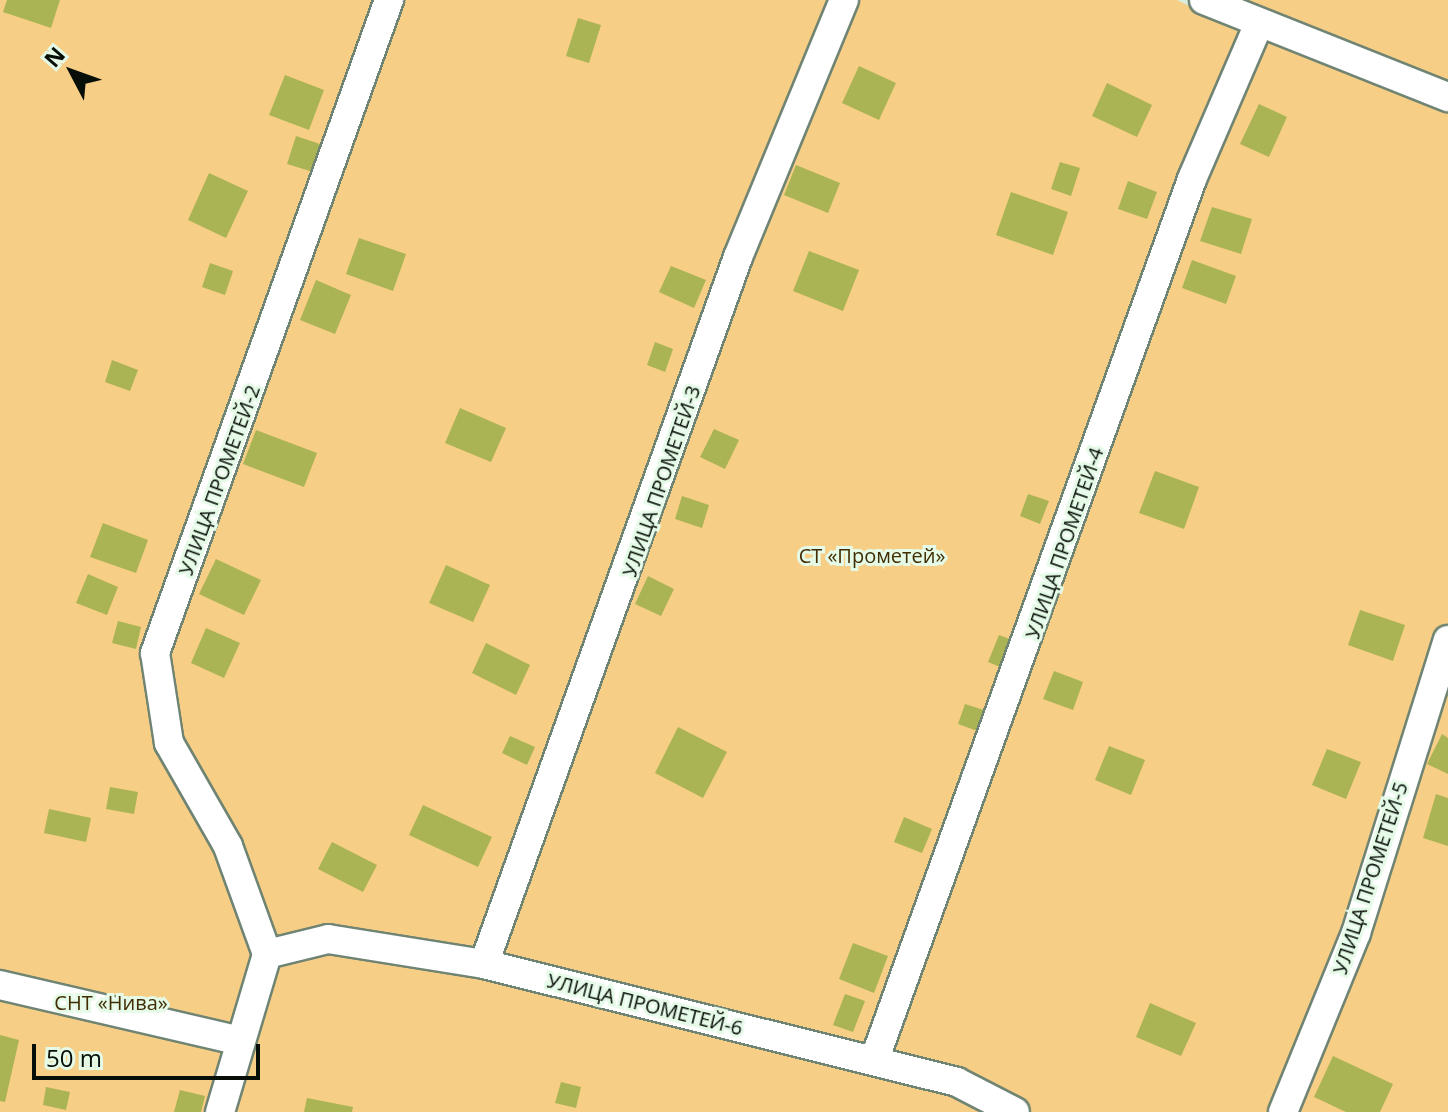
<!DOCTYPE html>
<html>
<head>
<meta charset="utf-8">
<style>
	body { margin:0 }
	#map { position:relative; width:1448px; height:1112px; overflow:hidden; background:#d8edda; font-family:"Open Sans",sans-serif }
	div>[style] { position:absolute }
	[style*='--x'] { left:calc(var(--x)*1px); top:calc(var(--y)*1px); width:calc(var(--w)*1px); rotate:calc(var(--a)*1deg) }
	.green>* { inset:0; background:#f7ce85 }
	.building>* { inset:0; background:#aab454 }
	.roads { filter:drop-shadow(2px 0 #708473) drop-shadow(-2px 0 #708473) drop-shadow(0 2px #708473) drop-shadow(0 -2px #708473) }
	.street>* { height:28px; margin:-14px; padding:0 14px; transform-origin:14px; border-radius:14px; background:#fff }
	span { translate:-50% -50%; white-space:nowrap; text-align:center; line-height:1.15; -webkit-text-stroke:6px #e5fae7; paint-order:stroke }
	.street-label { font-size:20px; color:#080f08 }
	.park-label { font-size:20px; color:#412e05 }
	.north { position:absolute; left:32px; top:32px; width:80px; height:80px; -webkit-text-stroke:6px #e5fae7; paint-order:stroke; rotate:311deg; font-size:22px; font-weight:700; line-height:32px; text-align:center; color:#080f08 }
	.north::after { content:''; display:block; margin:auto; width:28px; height:36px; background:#080f08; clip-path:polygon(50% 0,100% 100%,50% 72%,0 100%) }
	.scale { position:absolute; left:32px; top:1044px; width:228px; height:36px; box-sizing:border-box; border:4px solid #080f08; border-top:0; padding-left:10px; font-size:24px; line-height:28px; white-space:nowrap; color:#080f08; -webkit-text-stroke:6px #e5fae7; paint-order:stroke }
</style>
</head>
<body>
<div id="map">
	<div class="green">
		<div style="clip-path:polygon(0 0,1177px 0,1199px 11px,1203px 0,1448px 0,1448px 1112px,0 1112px)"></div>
	</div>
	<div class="building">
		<div style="clip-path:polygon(7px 0,60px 0,51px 28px,3px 12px)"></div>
		<div style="clip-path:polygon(578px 18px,601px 25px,589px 63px,566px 56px)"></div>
		<div style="clip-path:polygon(859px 66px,896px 83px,879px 120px,842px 103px)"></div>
		<div style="clip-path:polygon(285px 75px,324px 90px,309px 130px,269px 115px)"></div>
		<div style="clip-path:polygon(1107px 83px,1152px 105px,1137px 137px,1092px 116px)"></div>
		<div style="clip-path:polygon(1259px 104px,1287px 117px,1269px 157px,1240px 144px)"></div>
		<div style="clip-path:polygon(296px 136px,323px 145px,313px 172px,287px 164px)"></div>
		<div style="clip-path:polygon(1060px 162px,1080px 168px,1071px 196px,1051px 189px)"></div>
		<div style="clip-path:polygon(796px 165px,840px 183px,828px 213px,784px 195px)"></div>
		<div style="clip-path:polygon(209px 173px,248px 191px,226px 238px,188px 220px)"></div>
		<div style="clip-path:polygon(1128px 181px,1157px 192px,1147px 219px,1118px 209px)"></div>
		<div style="clip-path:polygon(1011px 192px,1068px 212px,1053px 255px,996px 235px)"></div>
		<div style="clip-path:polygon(1212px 207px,1252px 219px,1241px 254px,1200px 241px)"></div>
		<div style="clip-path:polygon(359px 238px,406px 254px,393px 291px,346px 274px)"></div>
		<div style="clip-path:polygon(809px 251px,859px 270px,843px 311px,793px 291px)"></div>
		<div style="clip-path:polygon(1192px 260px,1236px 276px,1226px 304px,1182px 288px)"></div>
		<div style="clip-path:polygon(210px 263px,233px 271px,225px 295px,202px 287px)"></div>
		<div style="clip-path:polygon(671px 266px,706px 280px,694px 308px,659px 292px)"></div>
		<div style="clip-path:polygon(316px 280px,351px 295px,335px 334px,300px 320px)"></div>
		<div style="clip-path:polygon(655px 342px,673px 349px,665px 372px,647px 365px)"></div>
		<div style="clip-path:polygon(112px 360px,138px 370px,130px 391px,105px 382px)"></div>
		<div style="clip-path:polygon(460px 408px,506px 428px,491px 462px,445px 443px)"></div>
		<div style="clip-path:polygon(714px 429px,739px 440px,725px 469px,700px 457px)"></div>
		<div style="clip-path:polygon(256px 430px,317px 453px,304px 487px,243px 464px)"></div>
		<div style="clip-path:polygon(1155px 471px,1199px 487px,1184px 529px,1139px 513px)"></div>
		<div style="clip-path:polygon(1028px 494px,1049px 501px,1040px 524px,1020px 516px)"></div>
		<div style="clip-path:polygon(682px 496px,709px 505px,702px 528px,675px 519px)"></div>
		<div style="clip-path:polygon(103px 523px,148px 540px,136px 573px,90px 557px)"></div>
		<div style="clip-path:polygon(216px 559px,261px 580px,244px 615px,199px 594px)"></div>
		<div style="clip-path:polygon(446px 565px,490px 585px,473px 622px,429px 603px)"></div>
		<div style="clip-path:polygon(88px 574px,118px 587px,107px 615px,76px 603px)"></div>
		<div style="clip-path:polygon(648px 576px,674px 589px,661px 616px,635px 604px)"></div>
		<div style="clip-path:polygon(1360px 610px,1405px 625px,1393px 661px,1348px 645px)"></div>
		<div style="clip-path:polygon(118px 621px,141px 627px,136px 649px,112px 643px)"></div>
		<div style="clip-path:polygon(206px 628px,240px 643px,224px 678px,191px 663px)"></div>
		<div style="clip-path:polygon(999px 635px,1015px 641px,1005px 669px,988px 662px)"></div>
		<div style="clip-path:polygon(486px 643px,530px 665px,516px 695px,472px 673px)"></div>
		<div style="clip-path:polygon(1054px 671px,1083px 682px,1073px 710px,1043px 699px)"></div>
		<div style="clip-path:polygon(965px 704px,990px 712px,983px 733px,958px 724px)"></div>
		<div style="clip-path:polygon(678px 727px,727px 752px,703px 798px,655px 773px)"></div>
		<div style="clip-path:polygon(1442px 734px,1448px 738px,1448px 774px,1427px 764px)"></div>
		<div style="clip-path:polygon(510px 736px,535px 747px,527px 765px,502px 753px)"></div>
		<div style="clip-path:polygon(1109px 746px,1145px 760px,1131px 795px,1095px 780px)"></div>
		<div style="clip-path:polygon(1327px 749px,1361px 762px,1346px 799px,1312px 785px)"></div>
		<div style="clip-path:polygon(110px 787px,138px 792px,134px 814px,106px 809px)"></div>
		<div style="clip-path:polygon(1436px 794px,1448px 798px,1448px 846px,1423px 838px)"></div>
		<div style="clip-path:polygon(423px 805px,492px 837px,478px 867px,409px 835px)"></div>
		<div style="clip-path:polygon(49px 809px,91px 818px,86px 842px,44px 833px)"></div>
		<div style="clip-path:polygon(904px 817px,932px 829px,922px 853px,894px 842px)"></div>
		<div style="clip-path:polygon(332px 842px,377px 865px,363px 892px,318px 869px)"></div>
		<div style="clip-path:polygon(853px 943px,888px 956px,874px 993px,839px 979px)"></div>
		<div style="clip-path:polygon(845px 994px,865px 1001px,853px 1032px,833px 1025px)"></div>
		<div style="clip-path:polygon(1150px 1003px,1196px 1023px,1181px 1056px,1136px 1037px)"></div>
		<div style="clip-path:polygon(0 1035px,19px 1040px,5px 1102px,0 1101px)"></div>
		<div style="clip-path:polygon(1333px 1056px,1393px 1084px,1380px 1112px,1346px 1112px,1314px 1097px)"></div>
		<div style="clip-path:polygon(561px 1082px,581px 1087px,576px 1108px,555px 1103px)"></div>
		<div style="clip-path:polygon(46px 1087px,70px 1092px,66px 1110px,43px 1105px)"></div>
		<div style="clip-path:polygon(180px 1090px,205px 1096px,201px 1112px,174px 1112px)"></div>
		<div style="clip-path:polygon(307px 1098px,353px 1107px,352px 1112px,304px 1112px)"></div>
	</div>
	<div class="roads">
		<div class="street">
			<div style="--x:1204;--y:0;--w:263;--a:21.7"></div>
			<div style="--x:267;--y:954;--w:115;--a:-109.9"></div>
			<div style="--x:228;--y:846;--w:119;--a:-119.8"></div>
			<div style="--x:169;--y:743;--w:91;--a:-98.8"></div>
			<div style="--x:155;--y:653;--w:694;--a:-70.29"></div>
			<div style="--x:267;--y:954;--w:63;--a:-13.8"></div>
			<div style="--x:328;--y:939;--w:158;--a:9.1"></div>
			<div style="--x:484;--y:964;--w:487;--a:14"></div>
			<div style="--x:957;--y:1082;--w:65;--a:27.3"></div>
			<div style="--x:484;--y:964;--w:751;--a:-70.24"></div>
			<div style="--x:738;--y:257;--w:278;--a:-67.6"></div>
			<div style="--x:0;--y:985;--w:247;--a:13.1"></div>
			<div style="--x:874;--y:1061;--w:938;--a:-70.17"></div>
			<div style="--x:1192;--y:179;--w:167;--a:-66.7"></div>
			<div style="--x:220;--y:1112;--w:165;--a:-73.4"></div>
			<div style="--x:1283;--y:1112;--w:193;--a:-67.8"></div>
			<div style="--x:1356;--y:933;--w:307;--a:-72.6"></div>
		</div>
	</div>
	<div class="street-label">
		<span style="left:219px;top:480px;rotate:-70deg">УЛИЦА ПРОМЕТЕЙ-2</span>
		<span style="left:661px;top:481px;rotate:-71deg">УЛИЦА ПРОМЕТЕЙ-3</span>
		<span style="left:1064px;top:543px;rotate:-71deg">УЛИЦА ПРОМЕТЕЙ-4</span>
		<span style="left:1370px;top:878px;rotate:-72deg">УЛИЦА ПРОМЕТЕЙ-5</span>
		<span style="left:645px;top:1004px;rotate:14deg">УЛИЦА ПРОМЕТЕЙ-6</span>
	</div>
	<div class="park-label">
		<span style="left:872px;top:555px">СТ «Прометей»</span>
		<span style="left:111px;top:1002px">СНТ «Нива»</span>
	</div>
	<div class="north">N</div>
	<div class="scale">50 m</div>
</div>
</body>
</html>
